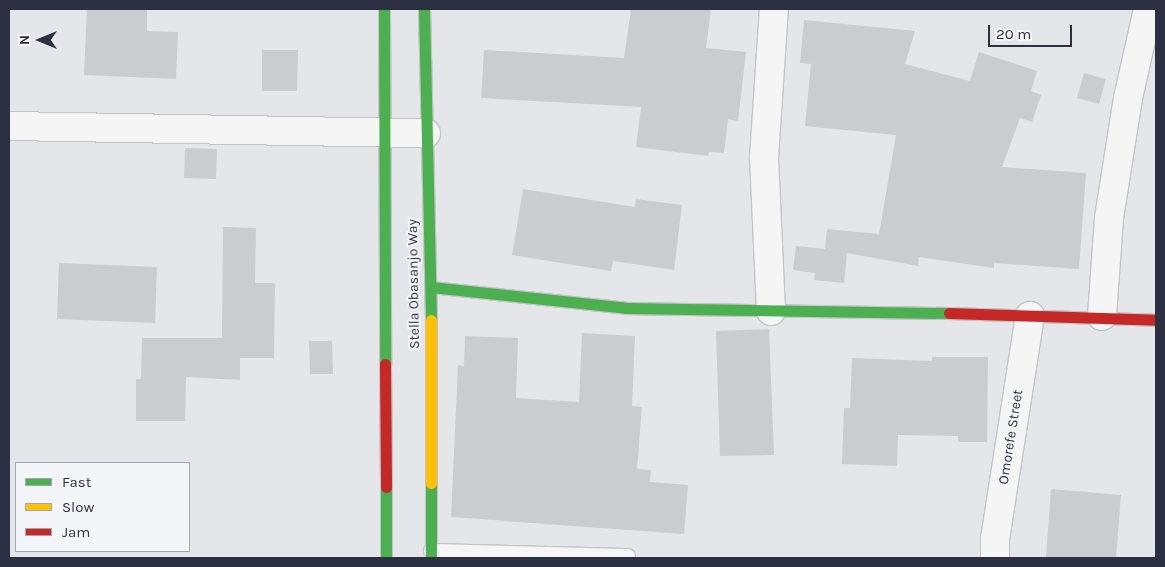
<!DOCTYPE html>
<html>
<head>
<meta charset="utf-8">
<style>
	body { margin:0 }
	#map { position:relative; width:1165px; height:567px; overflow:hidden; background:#e5e6ea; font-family:Karla,sans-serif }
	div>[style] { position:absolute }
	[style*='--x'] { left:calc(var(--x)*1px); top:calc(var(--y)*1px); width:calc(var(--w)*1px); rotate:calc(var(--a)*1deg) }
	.building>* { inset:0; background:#cbccd0 }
	.roads { filter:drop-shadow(1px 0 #c3c4c8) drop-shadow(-1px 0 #c3c4c8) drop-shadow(0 1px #c3c4c8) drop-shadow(0 -1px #c3c4c8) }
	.lane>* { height:14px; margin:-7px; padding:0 7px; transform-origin:7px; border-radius:7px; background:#f5f5f6 }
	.street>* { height:28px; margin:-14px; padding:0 14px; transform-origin:14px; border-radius:14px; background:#f5f5f6 }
	.fast>* { height:11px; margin:-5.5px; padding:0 5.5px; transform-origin:5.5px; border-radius:5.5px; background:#4caf50 }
	.slow>* { height:11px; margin:-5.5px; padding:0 5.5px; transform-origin:5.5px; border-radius:5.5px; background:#ffc107 }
	.jam>* { height:11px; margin:-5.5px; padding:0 5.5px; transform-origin:5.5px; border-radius:5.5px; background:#c62828 }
	span { translate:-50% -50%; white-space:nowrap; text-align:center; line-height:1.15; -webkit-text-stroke:4px #f4f5f8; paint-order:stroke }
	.street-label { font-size:14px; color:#2d3042 }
	.frame { position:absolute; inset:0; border:10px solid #2d3042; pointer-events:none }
	.legend { position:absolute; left:15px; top:462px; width:175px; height:90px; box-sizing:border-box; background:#f4f5f8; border:1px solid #a4a6af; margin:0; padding:6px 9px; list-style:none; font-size:15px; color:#2d3042 }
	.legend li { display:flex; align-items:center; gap:10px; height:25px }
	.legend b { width:25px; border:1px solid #a4a6af }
	.north { position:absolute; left:15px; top:15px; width:50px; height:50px; -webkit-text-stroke:4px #f4f5f8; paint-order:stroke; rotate:270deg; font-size:14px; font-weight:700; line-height:20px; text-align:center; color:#2d3042 }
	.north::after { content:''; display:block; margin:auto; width:18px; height:22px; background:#2d3042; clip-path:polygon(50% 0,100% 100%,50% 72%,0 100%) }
	.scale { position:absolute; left:988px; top:25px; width:84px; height:22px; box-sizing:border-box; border:2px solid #2d3042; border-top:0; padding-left:6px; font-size:15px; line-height:18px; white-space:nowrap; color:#2d3042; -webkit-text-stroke:4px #f4f5f8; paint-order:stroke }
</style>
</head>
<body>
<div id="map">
	<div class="building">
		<div style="clip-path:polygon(87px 9px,147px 9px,147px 31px,178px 32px,176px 79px,84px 75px)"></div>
		<div style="clip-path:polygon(631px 9px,711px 9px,706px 48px,746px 52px,738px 121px,728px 119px,724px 153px,709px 152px,708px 156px,636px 147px,641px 107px,481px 98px,484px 50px,624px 58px)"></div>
		<div style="clip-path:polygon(804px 20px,915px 31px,905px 64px,970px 81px,979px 52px,1037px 71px,1031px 91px,1041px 95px,1032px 122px,1020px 118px,1002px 167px,1086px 173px,1079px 269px,994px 263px,994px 268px,919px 257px,918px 266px,847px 253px,844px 283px,814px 280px,815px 273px,793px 270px,796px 246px,825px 249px,827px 229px,879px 234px,896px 135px,805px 126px,811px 64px,800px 63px)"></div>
		<div style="clip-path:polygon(262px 50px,298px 50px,297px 91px,262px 91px)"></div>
		<div style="clip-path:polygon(1084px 73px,1106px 79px,1099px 104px,1077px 98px)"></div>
		<div style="clip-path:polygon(185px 148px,217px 149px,216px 179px,184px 178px)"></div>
		<div style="clip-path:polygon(523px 189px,635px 207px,636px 199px,682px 205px,674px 270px,613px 261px,611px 271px,512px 255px)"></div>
		<div style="clip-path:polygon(223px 227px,256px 228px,255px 283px,275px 283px,274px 358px,240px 358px,240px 380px,186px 377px,185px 421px,136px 421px,136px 379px,141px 379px,142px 338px,222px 338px)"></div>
		<div style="clip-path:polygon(59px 263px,157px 267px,155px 323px,57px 319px)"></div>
		<div style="clip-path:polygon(769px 329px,774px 455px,720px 456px,716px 331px)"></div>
		<div style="clip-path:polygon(582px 333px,635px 336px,632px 406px,642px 407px,637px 469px,651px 470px,650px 482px,688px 485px,684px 534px,451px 517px,458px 365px,464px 366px,465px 336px,518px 338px,516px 398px,579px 402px)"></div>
		<div style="clip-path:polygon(309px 341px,332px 341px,333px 374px,310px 374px)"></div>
		<div style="clip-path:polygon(932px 357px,988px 357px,987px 442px,958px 442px,958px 436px,898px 435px,897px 466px,842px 464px,844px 408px,850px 408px,852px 358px,932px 361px)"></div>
		<div style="clip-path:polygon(1051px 489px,1121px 495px,1116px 558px,1046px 557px)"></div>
	</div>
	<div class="roads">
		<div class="lane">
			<div style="--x:431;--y:551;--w:197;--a:1.5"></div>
		</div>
		<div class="street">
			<div style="--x:9;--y:126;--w:417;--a:1"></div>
			<div style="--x:771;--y:311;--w:153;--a:-92.6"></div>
			<div style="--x:764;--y:158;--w:149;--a:-86.2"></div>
			<div style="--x:1102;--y:316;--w:98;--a:-85.9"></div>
			<div style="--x:1109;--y:218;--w:121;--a:-81"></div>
			<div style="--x:1128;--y:98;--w:91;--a:-77.3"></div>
			<div style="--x:995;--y:558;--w:19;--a:-90"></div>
			<div style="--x:995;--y:539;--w:226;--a:-81.1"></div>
		</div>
		<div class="fast">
			<div style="--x:384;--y:9;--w:355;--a:89.8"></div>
			<div style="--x:424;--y:9;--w:311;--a:88.7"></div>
			<div style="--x:431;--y:287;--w:196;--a:6.1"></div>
			<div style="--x:626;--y:308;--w:323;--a:0.9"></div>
			<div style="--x:431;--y:483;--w:75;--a:90"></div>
			<div style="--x:386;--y:487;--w:71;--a:90"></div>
		</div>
		<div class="slow">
			<div style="--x:431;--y:320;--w:163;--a:90"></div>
		</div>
		<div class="jam">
			<div style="--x:949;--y:313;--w:207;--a:1.9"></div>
			<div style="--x:385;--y:364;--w:123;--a:89.5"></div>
		</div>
	</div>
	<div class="street-label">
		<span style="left:414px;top:284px;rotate:-91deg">Stella Obasanjo Way</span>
		<span style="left:1011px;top:437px;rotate:-81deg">Omorefe Street</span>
	</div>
	<div class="frame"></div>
	<ul class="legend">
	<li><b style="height:6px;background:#4caf50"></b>Fast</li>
	<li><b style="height:6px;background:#ffc107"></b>Slow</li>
	<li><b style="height:6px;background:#c62828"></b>Jam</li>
	</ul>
	<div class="north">N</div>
	<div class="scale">20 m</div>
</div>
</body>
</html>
